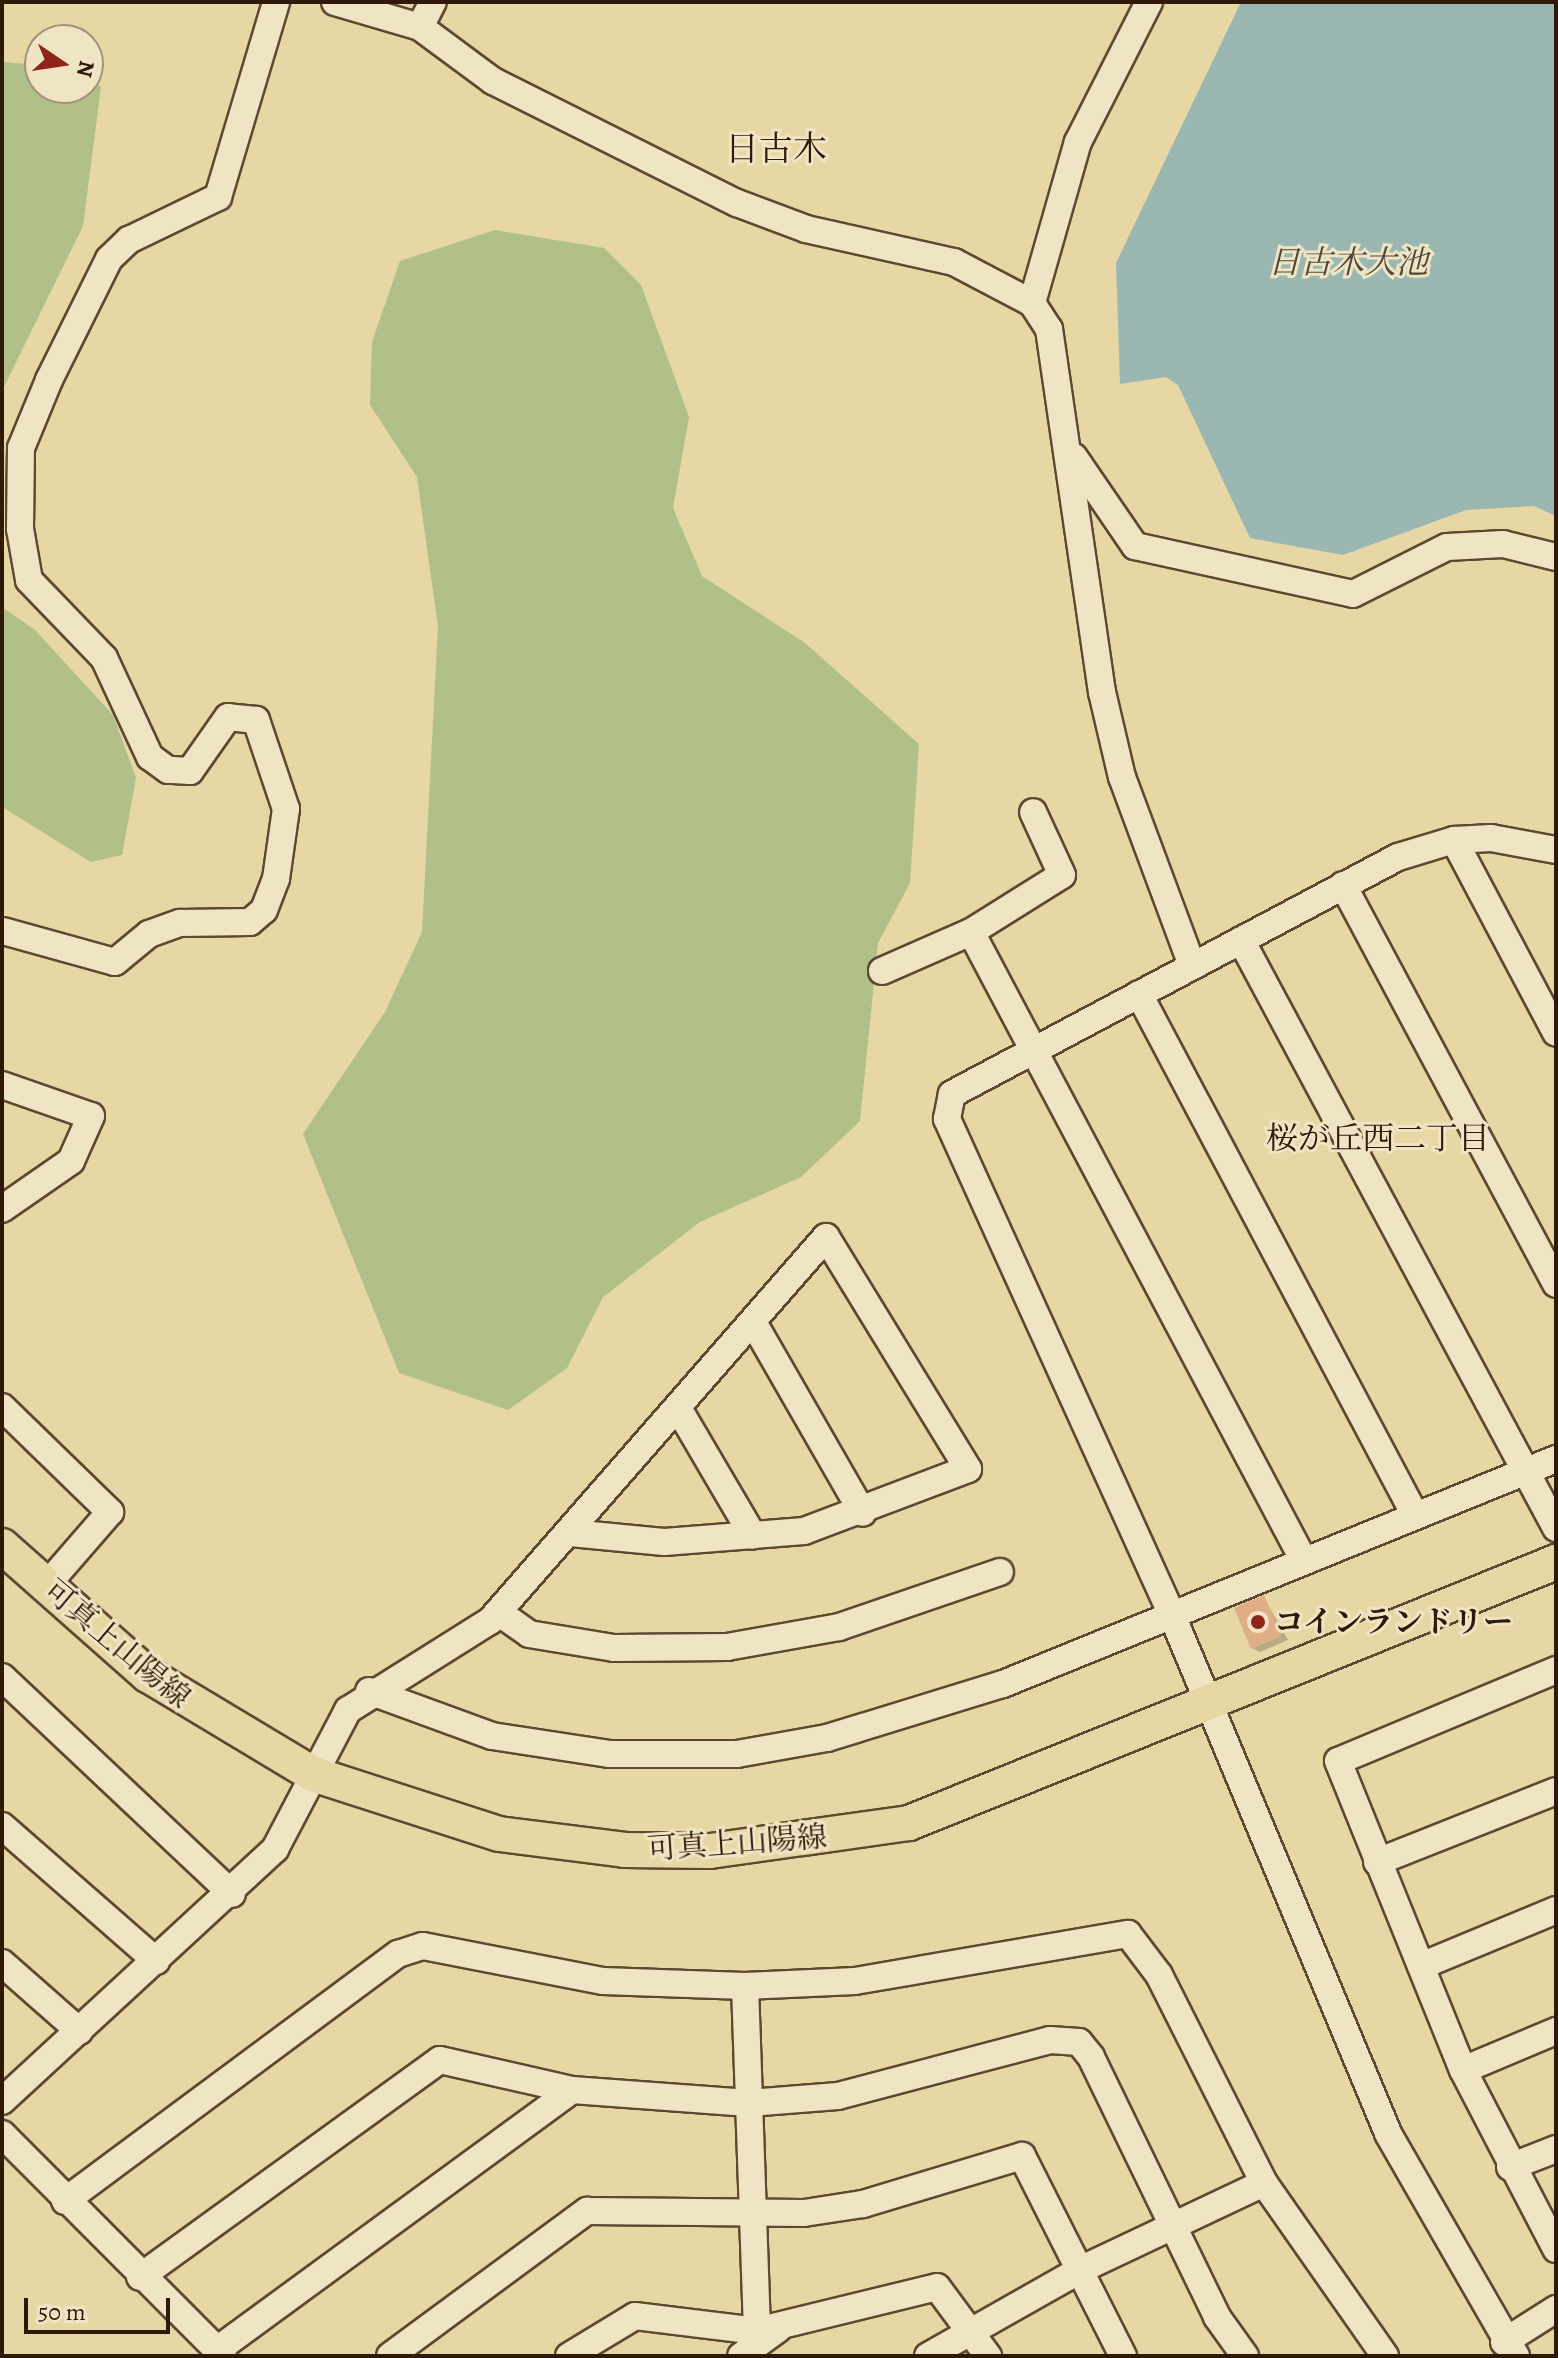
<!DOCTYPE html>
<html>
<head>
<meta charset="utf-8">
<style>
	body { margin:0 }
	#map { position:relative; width:1558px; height:2358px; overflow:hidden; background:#e6d7a4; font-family:Alegreya,"Noto Serif JP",serif }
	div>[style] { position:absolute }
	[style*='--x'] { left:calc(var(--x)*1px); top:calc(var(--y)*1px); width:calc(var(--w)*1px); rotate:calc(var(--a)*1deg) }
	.green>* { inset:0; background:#b1bf88 }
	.water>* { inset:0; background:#9ab7b1 }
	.shadow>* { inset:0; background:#0003 }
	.building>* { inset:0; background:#e1af87 }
	.roads { filter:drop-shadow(2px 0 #5e4830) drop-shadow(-2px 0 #5e4830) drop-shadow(0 2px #5e4830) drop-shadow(0 -2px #5e4830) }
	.minor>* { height:26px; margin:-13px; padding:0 13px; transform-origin:13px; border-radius:13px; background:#efe5c4 }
	.major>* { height:34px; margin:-17px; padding:0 17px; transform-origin:17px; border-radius:17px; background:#e6d7a4 }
	.dots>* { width:22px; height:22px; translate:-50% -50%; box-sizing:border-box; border:4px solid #efe5c4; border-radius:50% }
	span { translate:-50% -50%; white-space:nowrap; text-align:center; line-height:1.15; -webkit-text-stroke:6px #efe5c4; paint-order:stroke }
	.poi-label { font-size:30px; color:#31190a; font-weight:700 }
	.left { translate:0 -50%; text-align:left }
	.street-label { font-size:30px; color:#31190a }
	.water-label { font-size:32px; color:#50483c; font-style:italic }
	.neighbourhood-label { font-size:32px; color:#31190a }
	.quarter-label { font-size:34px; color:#31190a }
	.frame { position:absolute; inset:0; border:4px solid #31190a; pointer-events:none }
	.north { position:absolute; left:24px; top:24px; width:80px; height:80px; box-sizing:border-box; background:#efe5c4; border:2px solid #a3937a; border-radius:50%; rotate:103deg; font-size:22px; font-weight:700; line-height:32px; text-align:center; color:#31190a }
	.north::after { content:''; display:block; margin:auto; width:28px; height:36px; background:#8f2418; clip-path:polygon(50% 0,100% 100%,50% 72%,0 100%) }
	.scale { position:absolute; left:24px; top:2298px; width:146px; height:36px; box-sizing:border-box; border:4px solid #31190a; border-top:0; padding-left:10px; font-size:24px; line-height:28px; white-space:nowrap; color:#31190a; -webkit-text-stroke:6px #efe5c4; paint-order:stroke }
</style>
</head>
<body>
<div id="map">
	<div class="green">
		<div style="clip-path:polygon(2px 62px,40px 65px,40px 88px,88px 88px,88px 77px,101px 87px,83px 226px,2px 391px)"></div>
		<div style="clip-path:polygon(495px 230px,604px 248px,641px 285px,689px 417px,673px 508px,702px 576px,805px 643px,919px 744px,910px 883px,878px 943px,860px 1121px,801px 1177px,700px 1222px,603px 1297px,567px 1368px,508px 1410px,399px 1373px,303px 1134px,385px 1012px,422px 932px,438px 626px,417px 477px,370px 405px,372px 342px,400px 261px)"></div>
		<div style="clip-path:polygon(2px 607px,35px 630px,113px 715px,136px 778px,122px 855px,91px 862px,2px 807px)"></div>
	</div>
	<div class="water">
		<div style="clip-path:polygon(1241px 2px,1556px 2px,1556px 516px,1534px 506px,1466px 510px,1343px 555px,1250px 538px,1178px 385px,1166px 377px,1120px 384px,1116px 263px)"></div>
	</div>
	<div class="shadow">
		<div style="clip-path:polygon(1264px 1598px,1288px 1640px,1260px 1652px,1252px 1648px)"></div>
	</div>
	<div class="building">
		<div style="clip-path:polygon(1264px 1595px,1281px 1636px,1251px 1649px,1234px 1608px)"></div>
	</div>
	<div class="roads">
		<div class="minor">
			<div style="--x:335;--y:2;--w:89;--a:16.4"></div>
			<div style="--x:420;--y:27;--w:91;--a:36.5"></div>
			<div style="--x:493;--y:81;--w:273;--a:26.6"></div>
			<div style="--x:737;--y:203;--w:74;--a:20.6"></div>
			<div style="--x:806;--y:229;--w:152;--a:12.6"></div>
			<div style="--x:954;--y:262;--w:88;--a:27.7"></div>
			<div style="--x:1032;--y:303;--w:31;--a:57"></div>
			<div style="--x:1049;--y:329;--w:367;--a:81.7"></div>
			<div style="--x:1102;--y:692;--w:87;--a:76.8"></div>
			<div style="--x:1122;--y:777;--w:201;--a:69.6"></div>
			<div style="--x:420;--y:27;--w:28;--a:-63"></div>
			<div style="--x:1032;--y:303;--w:167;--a:-74.1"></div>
			<div style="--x:1078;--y:142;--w:157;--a:-63.1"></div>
			<div style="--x:1074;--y:457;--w:108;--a:55.6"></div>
			<div style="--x:1135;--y:546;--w:223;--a:12.4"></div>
			<div style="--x:1353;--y:594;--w:105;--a:-26.6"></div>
			<div style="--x:1447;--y:547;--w:56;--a:-3.1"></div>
			<div style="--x:1503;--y:544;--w:55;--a:13.8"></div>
			<div style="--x:1454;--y:840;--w:218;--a:62.1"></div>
			<div style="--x:1343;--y:885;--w:452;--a:61.9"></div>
			<div style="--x:3;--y:931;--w:116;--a:15.5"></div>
			<div style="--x:115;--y:962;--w:44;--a:-39.5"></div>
			<div style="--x:149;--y:934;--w:33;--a:-20"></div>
			<div style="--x:180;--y:923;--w:70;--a:-0.8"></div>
			<div style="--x:250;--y:922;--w:18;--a:-41"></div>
			<div style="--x:264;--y:910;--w:33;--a:-69"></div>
			<div style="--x:276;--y:879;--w:71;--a:-81.9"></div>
			<div style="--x:286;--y:809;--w:94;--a:-108.6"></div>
			<div style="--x:256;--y:720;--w:28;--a:-174"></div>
			<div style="--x:228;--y:717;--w:66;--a:125.1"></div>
			<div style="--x:190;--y:771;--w:22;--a:-177"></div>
			<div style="--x:168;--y:770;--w:22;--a:-144"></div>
			<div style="--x:150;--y:757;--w:109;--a:-114.9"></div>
			<div style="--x:104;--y:658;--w:108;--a:-133.9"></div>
			<div style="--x:29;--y:580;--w:52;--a:-100"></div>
			<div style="--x:20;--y:529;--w:81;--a:-89.3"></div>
			<div style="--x:21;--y:448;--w:74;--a:-67.6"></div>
			<div style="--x:49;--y:380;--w:135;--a:-63.6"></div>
			<div style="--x:109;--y:259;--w:28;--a:-44"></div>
			<div style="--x:129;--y:240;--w:99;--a:-25.8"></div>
			<div style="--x:218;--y:197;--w:203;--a:-73.4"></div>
			<div style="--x:971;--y:932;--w:709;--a:62.1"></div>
			<div style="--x:1241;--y:940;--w:667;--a:61.82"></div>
			<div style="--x:882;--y:971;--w:97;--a:-23.7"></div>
			<div style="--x:971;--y:932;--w:107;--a:-32.1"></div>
			<div style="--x:1062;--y:875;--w:69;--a:-114.7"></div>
			<div style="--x:1139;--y:994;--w:590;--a:62.09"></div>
			<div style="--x:2;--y:1085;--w:94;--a:19.2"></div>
			<div style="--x:91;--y:1116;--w:49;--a:114"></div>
			<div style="--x:71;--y:1161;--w:84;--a:145.2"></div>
			<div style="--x:753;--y:1322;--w:220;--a:60.1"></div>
			<div style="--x:2;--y:1407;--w:151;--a:44.2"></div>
			<div style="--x:110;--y:1512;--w:98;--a:130.9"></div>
			<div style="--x:678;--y:1408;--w:148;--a:59.6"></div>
			<div style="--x:498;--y:1612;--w:38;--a:35"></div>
			<div style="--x:529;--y:1634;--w:86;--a:9.4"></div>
			<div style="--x:614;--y:1648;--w:113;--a:-0.5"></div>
			<div style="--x:727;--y:1647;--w:114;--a:-10.1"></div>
			<div style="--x:839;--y:1627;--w:170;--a:-18.9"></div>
			<div style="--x:1556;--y:1670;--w:236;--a:157.3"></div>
			<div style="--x:1338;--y:1761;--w:333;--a:68"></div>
			<div style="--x:1463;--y:2070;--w:202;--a:62.5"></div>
			<div style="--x:2;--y:1677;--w:316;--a:43.3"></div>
			<div style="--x:369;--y:1691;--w:131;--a:20.1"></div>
			<div style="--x:492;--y:1736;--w:118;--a:8.7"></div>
			<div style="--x:609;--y:1754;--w:128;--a:0"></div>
			<div style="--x:737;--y:1754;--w:91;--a:-10.1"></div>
			<div style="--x:827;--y:1738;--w:184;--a:-17.1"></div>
			<div style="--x:1003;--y:1684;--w:597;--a:-22.14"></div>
			<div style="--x:2;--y:1826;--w:205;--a:41.2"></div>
			<div style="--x:1377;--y:1862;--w:193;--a:-21.6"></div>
			<div style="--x:2;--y:1963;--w:103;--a:41.4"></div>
			<div style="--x:1421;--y:1966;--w:146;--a:-22.5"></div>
			<div style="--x:745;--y:1986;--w:345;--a:88"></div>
			<div style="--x:1463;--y:2070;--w:101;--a:-22.8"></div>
			<div style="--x:2;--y:2101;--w:372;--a:-42.7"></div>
			<div style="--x:275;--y:1849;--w:157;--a:-62.3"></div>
			<div style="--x:348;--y:1710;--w:168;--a:-32.1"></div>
			<div style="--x:490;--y:1621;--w:510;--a:-48.81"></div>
			<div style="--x:826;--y:1237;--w:272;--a:58.5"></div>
			<div style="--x:968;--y:1469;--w:175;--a:159.3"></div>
			<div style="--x:804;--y:1531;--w:140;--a:175.5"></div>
			<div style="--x:664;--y:1542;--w:94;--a:-174.5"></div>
			<div style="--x:2;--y:2134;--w:313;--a:45.1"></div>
			<div style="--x:1510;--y:2167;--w:49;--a:-21.4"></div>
			<div style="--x:65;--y:2201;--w:415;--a:-36.6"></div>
			<div style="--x:398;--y:1954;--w:26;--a:-18"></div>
			<div style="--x:423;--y:1946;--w:183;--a:11"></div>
			<div style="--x:603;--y:1981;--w:142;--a:2"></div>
			<div style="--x:745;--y:1986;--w:110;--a:-2.6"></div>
			<div style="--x:855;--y:1981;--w:277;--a:-9.8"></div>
			<div style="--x:1128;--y:1934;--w:51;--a:52.9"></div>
			<div style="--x:1159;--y:1975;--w:233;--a:63.2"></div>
			<div style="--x:1264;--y:2183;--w:211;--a:55"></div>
			<div style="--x:140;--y:2277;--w:370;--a:-35.9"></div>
			<div style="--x:440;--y:2060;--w:135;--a:12.8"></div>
			<div style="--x:572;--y:2090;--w:177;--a:4.2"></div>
			<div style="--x:749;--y:2103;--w:89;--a:-4.5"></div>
			<div style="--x:838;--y:2096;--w:219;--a:-14.8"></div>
			<div style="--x:1050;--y:2040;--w:29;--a:4"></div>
			<div style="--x:1079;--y:2042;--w:19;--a:51"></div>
			<div style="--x:1091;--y:2057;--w:289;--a:64.1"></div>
			<div style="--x:1217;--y:2317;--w:48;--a:54.3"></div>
			<div style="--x:1504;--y:2342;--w:62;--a:-32.4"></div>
			<div style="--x:217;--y:2350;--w:440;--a:-36.2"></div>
			<div style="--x:390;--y:2356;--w:245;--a:-36.4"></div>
			<div style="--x:587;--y:2211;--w:217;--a:0.5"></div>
			<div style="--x:804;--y:2213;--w:60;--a:-8.7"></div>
			<div style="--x:863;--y:2204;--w:166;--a:-16.8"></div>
			<div style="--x:1022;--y:2156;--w:224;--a:63.2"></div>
			<div style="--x:569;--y:2356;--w:77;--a:-31.2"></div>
			<div style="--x:635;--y:2316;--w:123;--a:7"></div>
			<div style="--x:757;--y:2331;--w:185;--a:-13.7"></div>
			<div style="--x:937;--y:2287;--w:86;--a:53.5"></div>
			<div style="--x:741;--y:2356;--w:46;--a:-36.1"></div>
			<div style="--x:928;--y:2356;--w:177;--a:-29.5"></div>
			<div style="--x:1082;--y:2269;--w:201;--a:-25.3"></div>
			<div style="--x:1516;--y:2356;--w:257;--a:-119.9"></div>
			<div style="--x:1388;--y:2133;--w:561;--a:-112.64"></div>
			<div style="--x:1172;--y:1615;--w:545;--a:-114.4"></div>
			<div style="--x:947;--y:1119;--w:25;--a:-79"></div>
			<div style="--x:952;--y:1094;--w:505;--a:-27.99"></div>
			<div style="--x:1398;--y:857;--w:59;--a:-16.9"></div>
			<div style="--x:1454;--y:840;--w:37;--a:-3"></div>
			<div style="--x:1491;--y:838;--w:66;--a:10.5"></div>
		</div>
		<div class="major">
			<div style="--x:2;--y:1546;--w:195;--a:41.5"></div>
			<div style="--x:148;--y:1675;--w:192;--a:31"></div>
			<div style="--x:313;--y:1774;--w:195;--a:17.9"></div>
			<div style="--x:499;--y:1834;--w:127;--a:7.2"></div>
			<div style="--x:625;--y:1850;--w:85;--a:0.7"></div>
			<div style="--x:710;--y:1851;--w:201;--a:-8"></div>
			<div style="--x:909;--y:1823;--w:698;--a:-21.97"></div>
		</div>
	</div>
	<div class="dots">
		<div style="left:1258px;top:1622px;background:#8f2418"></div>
	</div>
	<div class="poi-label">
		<span class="left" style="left:1274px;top:1622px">コインランドリー</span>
	</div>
	<div class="street-label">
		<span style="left:117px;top:1644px;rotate:40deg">可真上山陽線</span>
		<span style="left:737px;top:1843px;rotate:-4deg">可真上山陽線</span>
	</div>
	<div class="water-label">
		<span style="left:1348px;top:262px">日古木大池</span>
	</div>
	<div class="neighbourhood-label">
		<span style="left:1378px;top:1138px">桜が丘西二丁目</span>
	</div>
	<div class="quarter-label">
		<span style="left:776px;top:149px">日古木</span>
	</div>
	<div class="frame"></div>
	<div class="north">N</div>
	<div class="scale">50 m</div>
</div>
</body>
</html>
